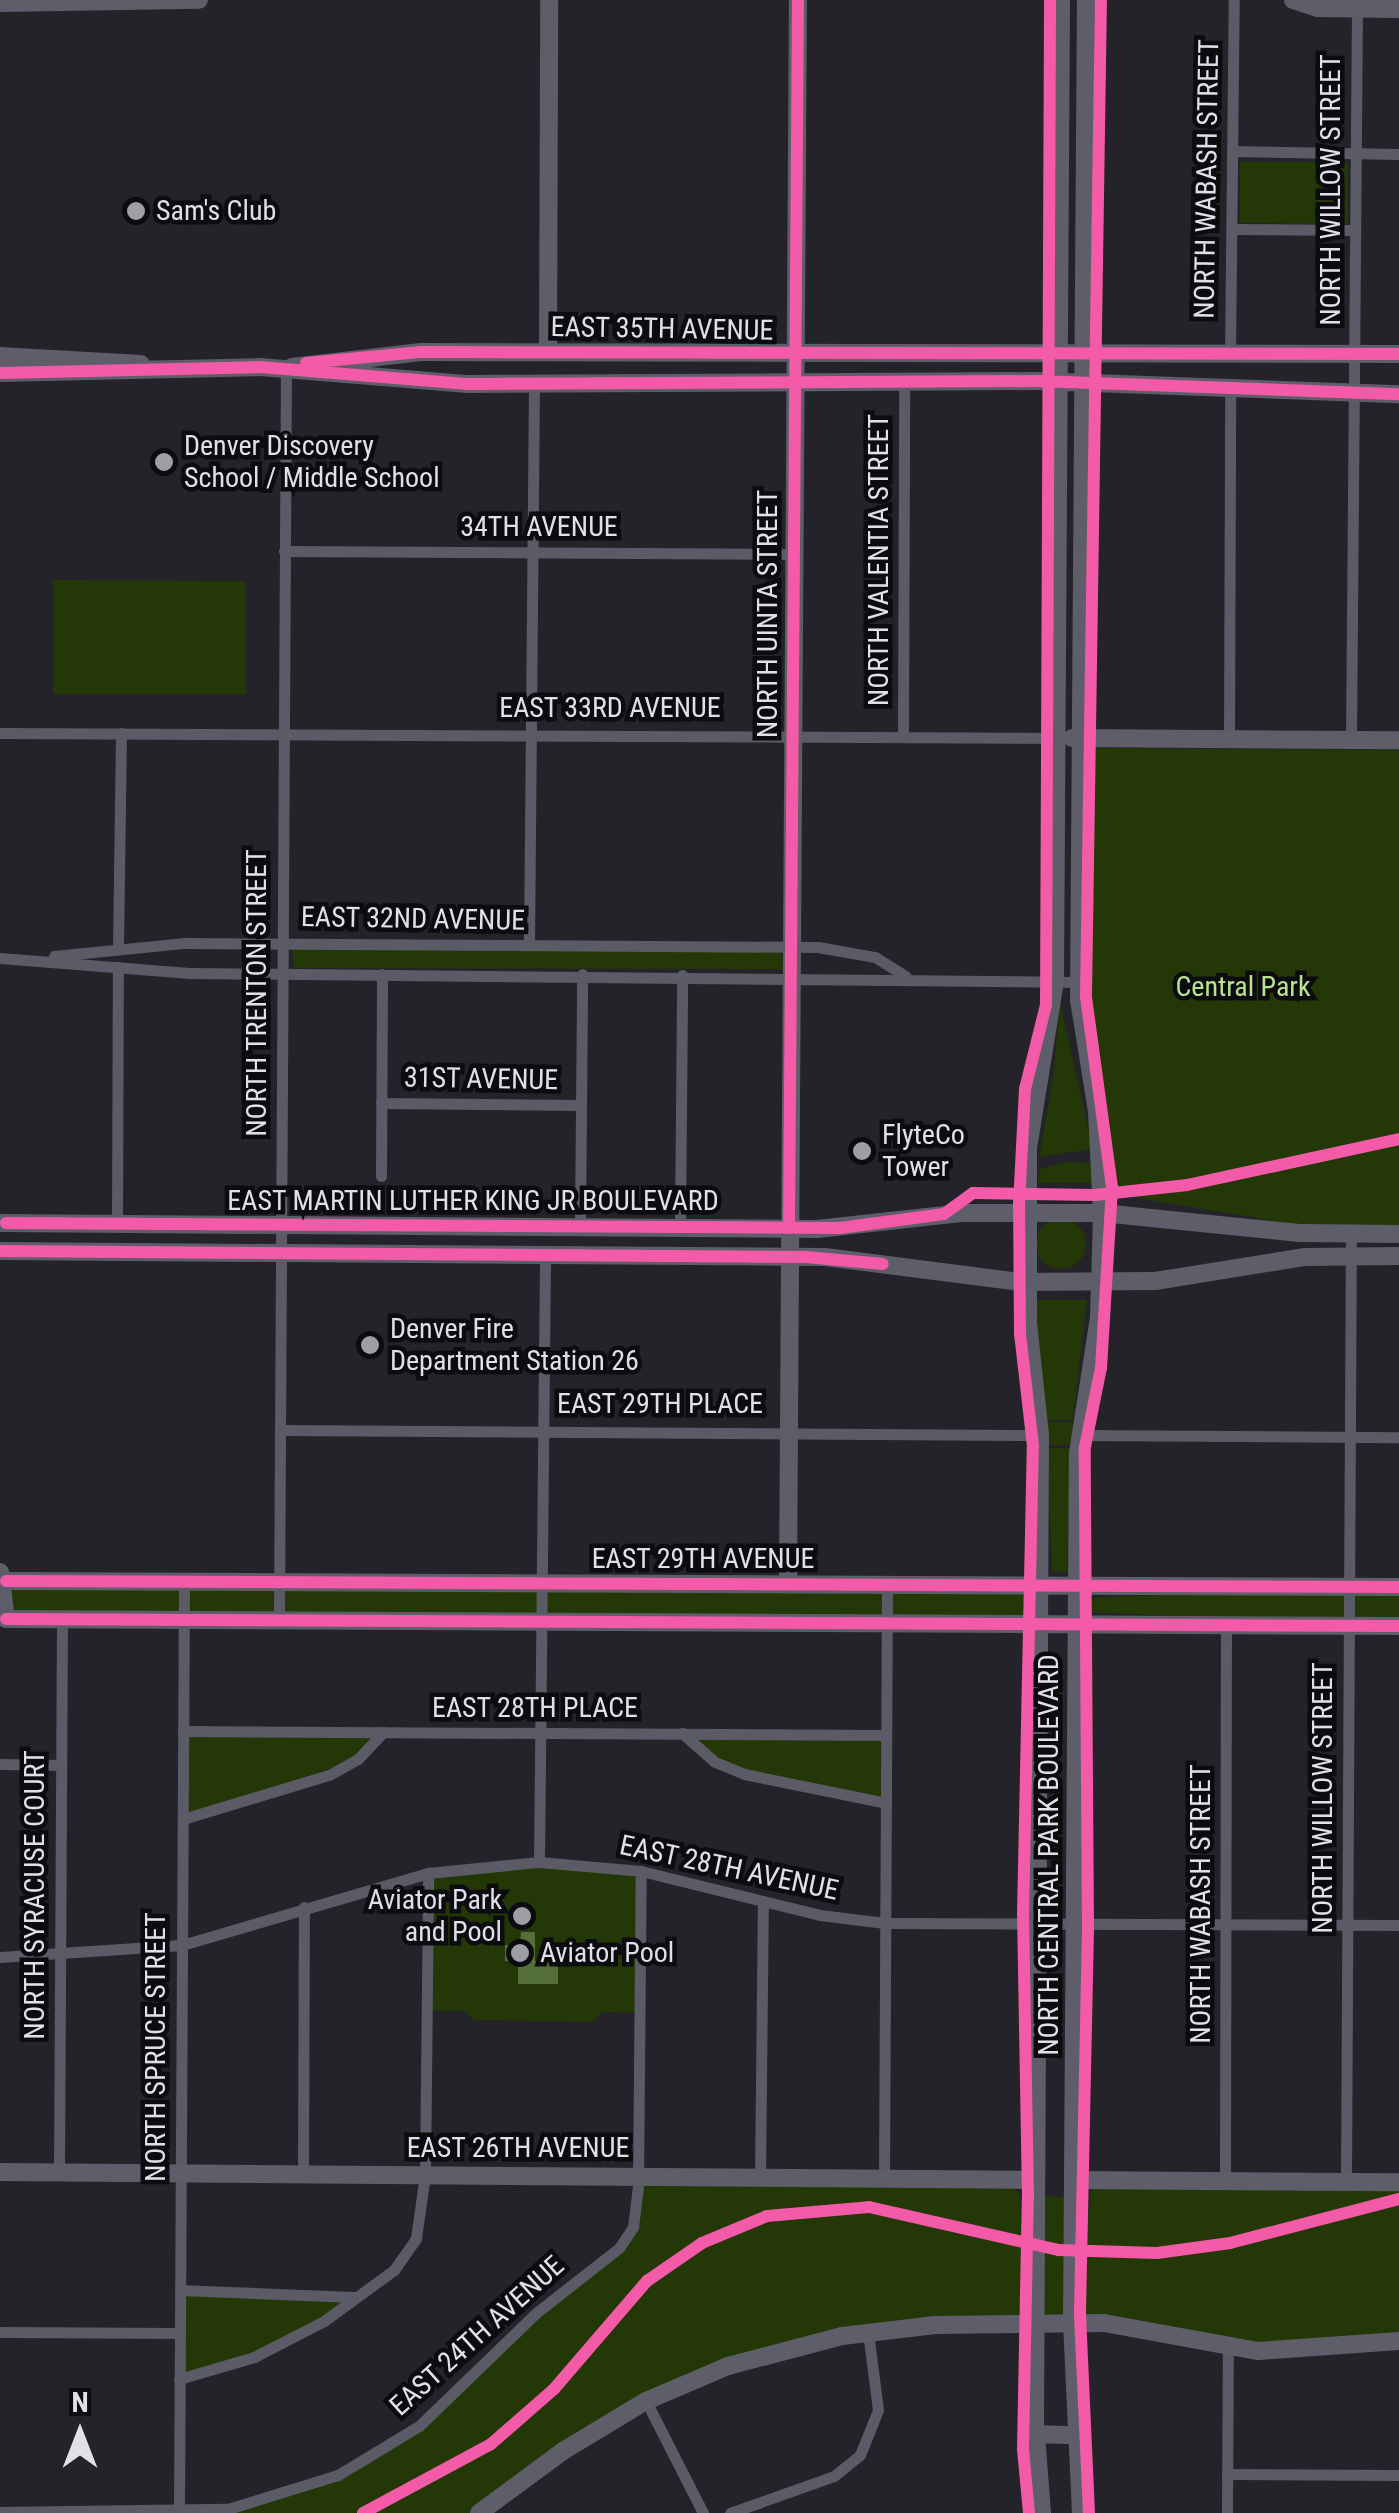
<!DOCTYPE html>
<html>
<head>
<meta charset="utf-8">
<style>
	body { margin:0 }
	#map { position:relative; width:1399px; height:2513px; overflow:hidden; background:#232329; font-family:"Roboto Condensed",sans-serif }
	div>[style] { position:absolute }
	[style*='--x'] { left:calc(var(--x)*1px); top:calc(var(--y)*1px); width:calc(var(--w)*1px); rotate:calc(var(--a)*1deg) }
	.green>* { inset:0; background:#233806 }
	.round { border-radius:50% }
	.water>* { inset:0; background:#556f3b }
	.street>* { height:11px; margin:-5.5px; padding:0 5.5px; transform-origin:5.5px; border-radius:5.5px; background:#5b5a67 }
	.secondary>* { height:18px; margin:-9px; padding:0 9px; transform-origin:9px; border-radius:9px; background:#5e5e6a }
	.cycleway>* { height:12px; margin:-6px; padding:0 6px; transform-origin:6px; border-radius:6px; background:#f35aa7 }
	.dots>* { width:28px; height:28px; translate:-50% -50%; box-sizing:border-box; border:5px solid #0b0b10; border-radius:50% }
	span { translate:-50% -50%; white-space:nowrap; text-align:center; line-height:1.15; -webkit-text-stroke:9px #0b0b10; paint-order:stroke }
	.street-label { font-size:28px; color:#e0e0e8 }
	.poi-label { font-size:28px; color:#e0e0e8 }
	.left { translate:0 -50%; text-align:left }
	.right { translate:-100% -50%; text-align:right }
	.park-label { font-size:28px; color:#b8e38f }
	.north { position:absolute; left:30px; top:2383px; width:100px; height:100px; -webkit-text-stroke:8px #0b0b10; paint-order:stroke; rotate:0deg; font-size:28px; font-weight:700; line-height:40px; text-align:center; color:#e0e0e8 }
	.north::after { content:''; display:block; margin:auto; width:35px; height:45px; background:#e0e0e8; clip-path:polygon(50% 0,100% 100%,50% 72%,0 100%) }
</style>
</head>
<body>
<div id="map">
	<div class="green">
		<div style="clip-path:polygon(1240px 162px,1348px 162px,1348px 224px,1240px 223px)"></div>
		<div style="clip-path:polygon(53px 580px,246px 581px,246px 694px,53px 694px)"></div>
		<div style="clip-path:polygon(1091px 748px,1399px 750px,1399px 1227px,1305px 1226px,1120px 1195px,1089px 1022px)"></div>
		<div style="clip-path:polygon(292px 949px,781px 952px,783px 969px,294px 968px)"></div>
		<div style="clip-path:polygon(1060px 1002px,1093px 1149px,1039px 1157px,1053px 1077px)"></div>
		<div style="clip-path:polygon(1067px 1162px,1093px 1163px,1094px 1183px,1038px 1183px,1039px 1169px)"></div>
		<div class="round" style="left:1036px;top:1219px;width:50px;height:50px"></div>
		<div style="clip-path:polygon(1033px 1300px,1087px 1300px,1073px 1420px,1046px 1420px)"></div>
		<div style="clip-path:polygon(1046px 1422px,1073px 1422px,1072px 1445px,1047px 1445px)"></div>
		<div style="clip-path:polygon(1047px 1448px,1071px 1448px,1067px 1572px,1052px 1571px)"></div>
		<div style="clip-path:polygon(0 1572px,6px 1581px,1040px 1589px,1040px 1624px,6px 1619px,0 1626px)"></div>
		<div style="clip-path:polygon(1399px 1587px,1399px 1626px,1089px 1612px,1090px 1599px,1100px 1597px)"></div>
		<div style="clip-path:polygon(183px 1731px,383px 1732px,358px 1759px,183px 1819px)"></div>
		<div style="clip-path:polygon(682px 1733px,886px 1735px,886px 1803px,715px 1762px)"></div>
		<div style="clip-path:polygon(539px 1862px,641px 1871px,640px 2013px,603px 2012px,592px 2022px,475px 2020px,465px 2011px,427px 2011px,428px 1873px)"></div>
		<div style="clip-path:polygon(639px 2177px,1013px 2187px,1020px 2195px,1021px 2224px,1042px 2225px,1045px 2196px,1065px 2197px,1065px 2225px,1087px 2225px,1092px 2181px,1399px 2182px,1399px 2341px,1326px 2351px,1116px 2325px,935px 2325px,784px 2349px,646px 2401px,479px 2513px,0 2513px,230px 2508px,307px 2488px,405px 2435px,627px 2239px)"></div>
		<div style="clip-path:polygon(180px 2290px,354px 2297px,300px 2335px,179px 2379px)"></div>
	</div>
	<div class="water">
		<div style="clip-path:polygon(521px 1932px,535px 1932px,535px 1961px,558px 1961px,558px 1984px,518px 1984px,518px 1961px,505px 1961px,505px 1945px,520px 1945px)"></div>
	</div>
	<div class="street">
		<div style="--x:1232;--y:151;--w:167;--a:1"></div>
		<div style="--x:1232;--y:229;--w:123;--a:0.5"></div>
		<div style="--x:1230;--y:356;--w:356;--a:-89.4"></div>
		<div style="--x:284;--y:551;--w:509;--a:0.34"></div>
		<div style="--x:0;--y:733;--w:1056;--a:0.27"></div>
		<div style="--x:903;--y:737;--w:353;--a:-89.8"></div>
		<div style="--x:1229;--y:739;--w:354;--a:-89.8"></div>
		<div style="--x:1351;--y:740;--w:736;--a:-89.53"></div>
		<div style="--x:529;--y:945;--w:561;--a:-89.49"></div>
		<div style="--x:118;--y:948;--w:215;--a:-89.2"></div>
		<div style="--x:54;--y:956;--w:132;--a:-5.7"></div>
		<div style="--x:185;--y:943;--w:633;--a:0.36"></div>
		<div style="--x:818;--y:947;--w:58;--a:10"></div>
		<div style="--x:875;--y:957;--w:36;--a:32"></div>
		<div style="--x:0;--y:958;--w:193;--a:4.5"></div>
		<div style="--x:192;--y:973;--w:887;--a:0.58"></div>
		<div style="--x:381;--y:1103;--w:200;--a:0.6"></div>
		<div style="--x:381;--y:1176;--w:202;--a:-89.7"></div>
		<div style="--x:117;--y:1224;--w:257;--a:-89.8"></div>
		<div style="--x:580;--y:1225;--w:251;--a:-89.5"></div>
		<div style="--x:680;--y:1226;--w:251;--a:-89.5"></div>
		<div style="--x:280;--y:1430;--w:760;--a:0.38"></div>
		<div style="--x:1078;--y:1435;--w:321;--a:0.4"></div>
		<div style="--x:279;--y:1618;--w:1250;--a:-89.68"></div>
		<div style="--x:183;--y:1731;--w:703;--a:0.33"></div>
		<div style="--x:682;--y:1733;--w:44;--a:41.3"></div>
		<div style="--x:715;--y:1762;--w:31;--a:22"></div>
		<div style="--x:744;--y:1774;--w:145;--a:11.5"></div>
		<div style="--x:0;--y:1764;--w:61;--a:0.9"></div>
		<div style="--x:183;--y:1819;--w:152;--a:-16.8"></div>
		<div style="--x:329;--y:1775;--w:33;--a:-29"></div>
		<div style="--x:358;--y:1759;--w:37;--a:-47"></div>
		<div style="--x:539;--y:1862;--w:607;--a:-89.43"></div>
		<div style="--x:0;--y:1957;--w:182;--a:-3.8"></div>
		<div style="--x:182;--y:1945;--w:256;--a:-16.3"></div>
		<div style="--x:428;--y:1873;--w:112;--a:-5.7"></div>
		<div style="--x:539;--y:1862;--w:102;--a:5"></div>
		<div style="--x:641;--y:1871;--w:184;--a:13.8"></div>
		<div style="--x:820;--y:1915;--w:65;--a:7"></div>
		<div style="--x:885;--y:1923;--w:514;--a:0.22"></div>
		<div style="--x:59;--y:2173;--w:555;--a:-89.69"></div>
		<div style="--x:303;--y:2175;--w:268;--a:-89.8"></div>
		<div style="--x:760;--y:2178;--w:276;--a:-89.4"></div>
		<div style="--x:884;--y:2179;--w:594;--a:-89.71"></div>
		<div style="--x:1225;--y:2181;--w:554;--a:-89.9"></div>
		<div style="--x:1346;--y:2182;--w:947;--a:-89.7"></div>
		<div style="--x:180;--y:2290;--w:174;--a:2.3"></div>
		<div style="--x:0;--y:2332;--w:180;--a:0.3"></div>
		<div style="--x:179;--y:2379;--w:78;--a:-16.3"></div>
		<div style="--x:254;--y:2357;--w:79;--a:-27.2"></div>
		<div style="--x:324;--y:2321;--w:87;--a:-36.1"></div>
		<div style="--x:394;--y:2270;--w:39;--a:-55"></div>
		<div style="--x:416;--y:2238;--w:64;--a:-81.9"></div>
		<div style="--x:425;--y:2175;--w:302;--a:-89.4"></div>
		<div style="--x:646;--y:2401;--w:126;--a:63"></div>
		<div style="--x:1227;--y:2474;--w:172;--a:0.3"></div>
		<div style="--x:0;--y:2512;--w:228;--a:-0.8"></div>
		<div style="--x:228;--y:2509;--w:115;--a:-17.2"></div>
		<div style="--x:338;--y:2475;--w:95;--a:-31.2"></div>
		<div style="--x:419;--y:2426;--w:163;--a:-44"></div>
		<div style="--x:536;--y:2313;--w:105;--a:-38.1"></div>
		<div style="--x:619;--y:2248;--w:25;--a:-56"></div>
		<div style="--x:633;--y:2227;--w:41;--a:-83"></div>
		<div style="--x:638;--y:2186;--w:315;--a:-89.5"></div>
		<div style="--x:179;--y:2512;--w:931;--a:-89.69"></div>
		<div style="--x:730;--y:2513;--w:110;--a:-19.6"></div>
		<div style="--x:834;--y:2476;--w:33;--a:-39"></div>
		<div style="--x:860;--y:2455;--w:48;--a:-68.2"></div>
		<div style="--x:878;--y:2410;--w:79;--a:-97.3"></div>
		<div style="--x:1227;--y:2513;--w:164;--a:-89.7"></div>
	</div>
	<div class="secondary">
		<div style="--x:1293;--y:0;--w:25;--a:18"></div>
		<div style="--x:1317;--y:8;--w:82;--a:0.7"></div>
		<div style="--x:0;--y:3;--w:199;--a:-0.9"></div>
		<div style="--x:548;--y:352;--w:352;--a:-89.8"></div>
		<div style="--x:0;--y:356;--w:141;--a:3.2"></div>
		<div style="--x:292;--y:367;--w:130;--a:-6.6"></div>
		<div style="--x:421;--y:352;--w:978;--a:0.12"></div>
		<div style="--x:0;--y:373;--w:260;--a:-1.3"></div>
		<div style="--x:260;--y:367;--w:209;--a:4.7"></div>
		<div style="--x:468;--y:384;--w:569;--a:-0.3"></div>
		<div style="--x:1037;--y:381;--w:362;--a:2.1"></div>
		<div style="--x:1072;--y:738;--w:327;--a:0.4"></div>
		<div style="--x:0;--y:1223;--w:817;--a:0.42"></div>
		<div style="--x:817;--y:1229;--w:147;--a:-6.3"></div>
		<div style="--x:963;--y:1213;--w:139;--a:0"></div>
		<div style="--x:1102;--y:1213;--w:198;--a:5.8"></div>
		<div style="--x:1299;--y:1233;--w:100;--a:0.6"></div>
		<div style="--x:0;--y:1251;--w:825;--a:0.42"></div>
		<div style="--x:825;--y:1257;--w:196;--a:7.3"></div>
		<div style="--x:1019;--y:1282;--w:136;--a:-0.4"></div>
		<div style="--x:1155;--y:1281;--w:152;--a:-9.1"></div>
		<div style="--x:1305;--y:1257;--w:94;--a:-0.6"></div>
		<div style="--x:0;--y:1572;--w:47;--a:82.7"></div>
		<div style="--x:6;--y:1581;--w:1393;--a:0.25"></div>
		<div style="--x:788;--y:1584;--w:1584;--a:-89.64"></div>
		<div style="--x:6;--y:1619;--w:1393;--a:0.29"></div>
		<div style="--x:0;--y:2172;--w:1036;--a:0.44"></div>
		<div style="--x:1073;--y:2180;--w:326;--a:0.4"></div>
		<div style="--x:1035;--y:2434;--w:38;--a:2"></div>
		<div style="--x:479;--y:2513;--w:104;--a:-36.4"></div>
		<div style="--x:563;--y:2451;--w:97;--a:-31.1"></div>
		<div style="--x:646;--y:2401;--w:89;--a:-23.1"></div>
		<div style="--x:728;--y:2366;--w:118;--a:-14.7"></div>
		<div style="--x:842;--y:2336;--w:94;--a:-6.7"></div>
		<div style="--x:935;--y:2325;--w:169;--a:-0.7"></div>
		<div style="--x:1104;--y:2323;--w:157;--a:10.3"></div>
		<div style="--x:1258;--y:2351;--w:141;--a:-4.1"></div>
		<div style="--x:1042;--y:2513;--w:90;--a:-94.4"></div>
		<div style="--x:1035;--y:2423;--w:988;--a:-89.71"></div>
		<div style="--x:1040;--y:1435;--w:113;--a:-96.1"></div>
		<div style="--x:1028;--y:1323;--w:175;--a:-90"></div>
		<div style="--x:1028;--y:1148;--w:168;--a:-80.8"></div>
		<div style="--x:1055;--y:982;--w:982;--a:-89.65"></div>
		<div style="--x:1081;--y:2513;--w:189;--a:-92.7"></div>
		<div style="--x:1072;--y:2324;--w:871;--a:-89.61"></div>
		<div style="--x:1078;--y:1453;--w:138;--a:-81.2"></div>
		<div style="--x:1099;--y:1317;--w:104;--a:-88.3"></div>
		<div style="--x:1102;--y:1213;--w:102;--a:-92.8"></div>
		<div style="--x:1097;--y:1111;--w:112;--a:-99.2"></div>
		<div style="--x:1079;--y:1000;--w:1000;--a:-89.6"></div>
	</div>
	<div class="cycleway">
		<div style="--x:306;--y:363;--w:116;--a:-5.5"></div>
		<div style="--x:421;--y:352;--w:978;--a:0.12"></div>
		<div style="--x:0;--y:373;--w:260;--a:-1.3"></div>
		<div style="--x:260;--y:367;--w:209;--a:4.7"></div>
		<div style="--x:468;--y:384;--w:569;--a:-0.3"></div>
		<div style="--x:1037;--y:381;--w:362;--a:2.1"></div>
		<div style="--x:6;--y:1223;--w:834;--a:0.34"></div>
		<div style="--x:840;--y:1228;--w:105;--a:-7.7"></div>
		<div style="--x:944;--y:1214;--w:36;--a:-36"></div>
		<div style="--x:973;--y:1193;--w:122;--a:0.9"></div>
		<div style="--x:1095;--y:1195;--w:93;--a:-6.2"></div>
		<div style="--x:1187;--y:1185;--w:217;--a:-12.2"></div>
		<div style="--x:789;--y:1228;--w:1228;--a:-89.58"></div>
		<div style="--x:0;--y:1251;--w:806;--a:0.43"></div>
		<div style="--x:806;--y:1257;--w:77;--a:5.2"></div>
		<div style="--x:6;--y:1581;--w:1393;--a:0.25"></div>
		<div style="--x:6;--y:1619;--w:1393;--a:0.29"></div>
		<div style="--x:363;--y:2513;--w:145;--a:-28.3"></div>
		<div style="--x:491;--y:2444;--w:84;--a:-41.1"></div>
		<div style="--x:554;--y:2389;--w:143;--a:-49.3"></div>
		<div style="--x:647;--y:2281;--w:67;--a:-34.6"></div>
		<div style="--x:702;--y:2243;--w:70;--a:-22.6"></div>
		<div style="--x:767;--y:2216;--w:102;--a:-5"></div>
		<div style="--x:869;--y:2207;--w:195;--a:12.8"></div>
		<div style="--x:1059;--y:2250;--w:98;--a:1.8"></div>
		<div style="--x:1157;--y:2253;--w:74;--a:-7.8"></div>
		<div style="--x:1230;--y:2243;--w:175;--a:-14.6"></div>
		<div style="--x:1029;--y:2513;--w:64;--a:-95.4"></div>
		<div style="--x:1023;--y:2449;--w:251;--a:-88.9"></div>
		<div style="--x:1028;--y:2198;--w:283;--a:-91"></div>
		<div style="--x:1023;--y:1915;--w:469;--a:-88.8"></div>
		<div style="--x:1033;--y:1446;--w:113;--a:-96.6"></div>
		<div style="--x:1020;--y:1334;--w:130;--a:-90.4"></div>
		<div style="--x:1019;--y:1204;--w:115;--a:-87"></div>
		<div style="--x:1025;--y:1089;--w:87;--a:-76"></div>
		<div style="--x:1046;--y:1005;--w:1005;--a:-89.77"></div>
		<div style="--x:1089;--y:2513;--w:202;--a:-92.6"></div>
		<div style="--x:1080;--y:2311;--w:384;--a:-88.8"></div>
		<div style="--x:1088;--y:1927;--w:480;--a:-90.4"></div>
		<div style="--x:1085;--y:1447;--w:81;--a:-78.6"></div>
		<div style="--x:1101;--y:1368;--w:181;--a:-86.5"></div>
		<div style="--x:1112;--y:1187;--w:193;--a:-97.8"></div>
		<div style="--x:1086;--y:996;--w:996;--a:-89.14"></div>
	</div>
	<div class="dots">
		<div style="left:136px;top:211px;background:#9e9ea5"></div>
		<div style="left:164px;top:462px;background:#9e9ea5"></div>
		<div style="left:862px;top:1151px;background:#9e9ea5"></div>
		<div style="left:370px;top:1345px;background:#9e9ea5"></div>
		<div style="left:522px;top:1916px;background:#9e9ea5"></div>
		<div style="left:520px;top:1953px;background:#9e9ea5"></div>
	</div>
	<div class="street-label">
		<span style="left:1207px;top:179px;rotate:-89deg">NORTH WABASH STREET</span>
		<span style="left:1331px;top:190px;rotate:-90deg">NORTH WILLOW STREET</span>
		<span style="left:662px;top:329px;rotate:1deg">EAST 35TH AVENUE</span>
		<span style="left:539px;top:527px">34TH AVENUE</span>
		<span style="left:879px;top:560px;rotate:-90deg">NORTH VALENTIA STREET</span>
		<span style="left:768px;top:614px;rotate:-90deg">NORTH UINTA STREET</span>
		<span style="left:610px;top:708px">EAST 33RD AVENUE</span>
		<span style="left:413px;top:919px;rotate:1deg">EAST 32ND AVENUE</span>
		<span style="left:257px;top:993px;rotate:-90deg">NORTH TRENTON STREET</span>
		<span style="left:481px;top:1079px;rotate:1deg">31ST AVENUE</span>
		<span style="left:473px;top:1201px">EAST MARTIN LUTHER KING JR BOULEVARD</span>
		<span style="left:660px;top:1404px">EAST 29TH PLACE</span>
		<span style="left:703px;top:1559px">EAST 29TH AVENUE</span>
		<span style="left:535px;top:1708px">EAST 28TH PLACE</span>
		<span style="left:1323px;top:1798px;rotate:-90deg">NORTH WILLOW STREET</span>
		<span style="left:1049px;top:1855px;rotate:-90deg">NORTH CENTRAL PARK BOULEVARD</span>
		<span style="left:729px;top:1868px;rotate:12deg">EAST 28TH AVENUE</span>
		<span style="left:35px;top:1895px;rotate:-90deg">NORTH SYRACUSE COURT</span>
		<span style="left:1201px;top:1904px;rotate:-90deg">NORTH WABASH STREET</span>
		<span style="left:156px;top:2047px;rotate:-90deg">NORTH SPRUCE STREET</span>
		<span style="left:518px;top:2148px">EAST 26TH AVENUE</span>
		<span style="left:477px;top:2336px;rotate:-42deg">EAST 24TH AVENUE</span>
	</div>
	<div class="poi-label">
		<span class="left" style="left:156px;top:211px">Sam's Club</span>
		<span class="left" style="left:184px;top:462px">Denver Discovery<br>School / Middle School</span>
		<span class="left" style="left:882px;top:1151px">FlyteCo<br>Tower</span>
		<span class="left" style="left:390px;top:1345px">Denver Fire<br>Department Station 26</span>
		<span class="right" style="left:502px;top:1916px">Aviator Park<br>and Pool</span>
		<span class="left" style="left:540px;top:1953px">Aviator Pool</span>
	</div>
	<div class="park-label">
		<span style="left:1243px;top:987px">Central Park</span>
	</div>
	<div class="north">N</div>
</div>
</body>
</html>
